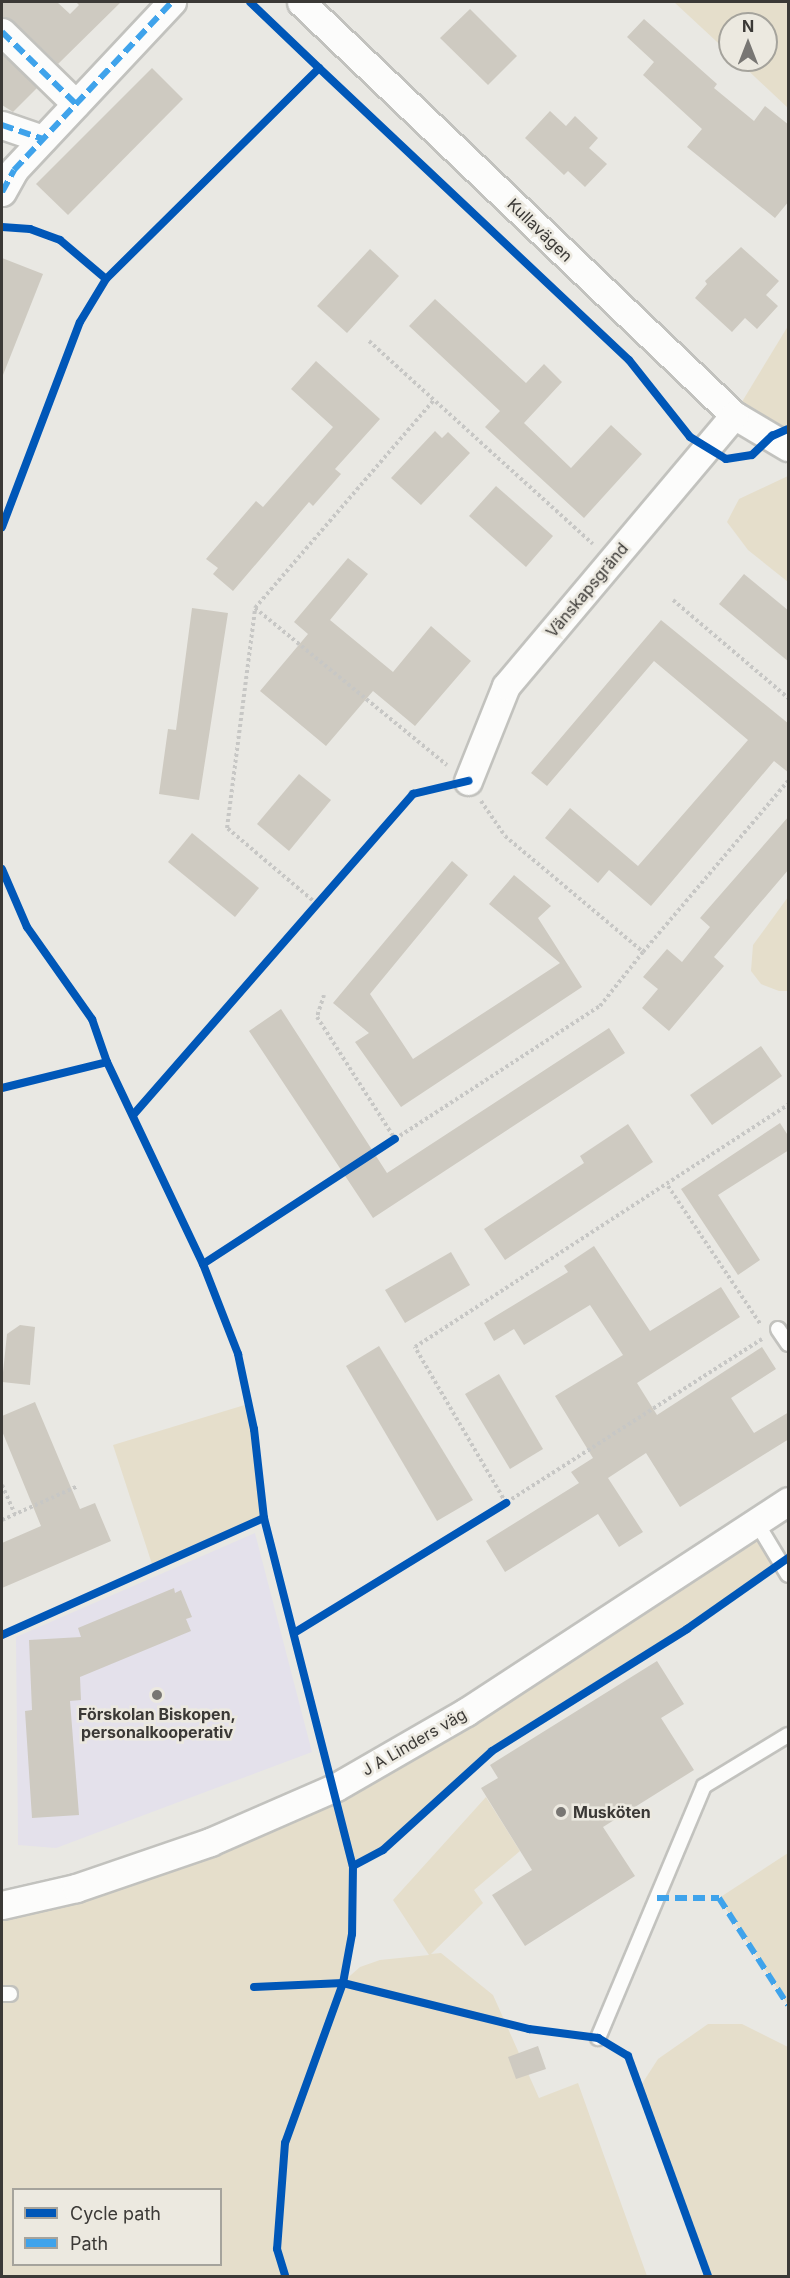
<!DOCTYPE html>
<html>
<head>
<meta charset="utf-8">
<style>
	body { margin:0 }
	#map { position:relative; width:790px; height:2278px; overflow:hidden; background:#e9e8e3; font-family:Inter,sans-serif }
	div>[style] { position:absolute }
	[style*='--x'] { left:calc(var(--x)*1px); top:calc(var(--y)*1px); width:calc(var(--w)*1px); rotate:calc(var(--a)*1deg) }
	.education>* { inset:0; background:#e4e1eb }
	.green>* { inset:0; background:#e5decb }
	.building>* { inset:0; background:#cecac1 }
	.path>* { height:4px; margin-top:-2px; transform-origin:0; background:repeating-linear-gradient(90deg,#c7c7c5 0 3px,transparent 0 6px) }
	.roads { filter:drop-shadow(2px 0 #c2c2be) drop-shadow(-2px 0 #c2c2be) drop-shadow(0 2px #c2c2be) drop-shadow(0 -2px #c2c2be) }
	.lane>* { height:14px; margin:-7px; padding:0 7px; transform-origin:7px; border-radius:7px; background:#fcfcfb }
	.street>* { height:27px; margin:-13.5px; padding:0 13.5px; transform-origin:13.5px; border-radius:13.5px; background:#fcfcfb }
	.quiet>* { height:6px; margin-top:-3px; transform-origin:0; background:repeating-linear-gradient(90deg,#3fa3eb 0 12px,transparent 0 18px) }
	.cycleway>* { height:8px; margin:-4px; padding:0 4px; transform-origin:4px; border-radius:4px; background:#0057b8 }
	.dots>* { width:16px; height:16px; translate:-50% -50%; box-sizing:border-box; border:3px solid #ece9e0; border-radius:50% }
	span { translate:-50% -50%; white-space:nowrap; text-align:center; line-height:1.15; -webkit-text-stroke:5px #ece9e0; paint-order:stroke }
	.street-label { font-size:16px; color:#3b3936 }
	.poi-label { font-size:16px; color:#3b3936; font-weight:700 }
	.left { translate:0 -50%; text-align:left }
	.frame { position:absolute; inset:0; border:3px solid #3b3936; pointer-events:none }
	.legend { position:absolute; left:12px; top:2188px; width:210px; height:78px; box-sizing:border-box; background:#ece9e0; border:2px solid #a5a39c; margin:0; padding:8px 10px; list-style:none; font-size:18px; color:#3b3936 }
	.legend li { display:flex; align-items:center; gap:12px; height:30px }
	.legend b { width:30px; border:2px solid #a5a39c }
	.north { position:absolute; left:718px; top:12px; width:60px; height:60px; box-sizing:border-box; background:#ece9e0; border:2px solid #a5a39c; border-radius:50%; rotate:0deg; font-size:16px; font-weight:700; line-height:24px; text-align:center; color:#3b3936 }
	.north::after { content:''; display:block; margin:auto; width:21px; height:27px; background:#787673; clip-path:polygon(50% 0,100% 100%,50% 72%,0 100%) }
</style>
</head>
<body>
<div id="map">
	<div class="education">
		<div style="clip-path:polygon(255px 1533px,312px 1752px,56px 1848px,18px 1845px,16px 1637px)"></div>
	</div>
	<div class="green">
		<div style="clip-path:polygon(674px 2px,788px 2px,788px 108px,737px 60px,766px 60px,766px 24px,730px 24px,730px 54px)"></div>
		<div style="clip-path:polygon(788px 326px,788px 452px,734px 415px)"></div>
		<div style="clip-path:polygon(788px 476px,788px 582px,748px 550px,727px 522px,739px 499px)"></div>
		<div style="clip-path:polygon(788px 897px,788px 991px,779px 991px,761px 984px,751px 971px,753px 945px)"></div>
		<div style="clip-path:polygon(248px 1404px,264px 1518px,153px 1567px,113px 1445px)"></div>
		<div style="clip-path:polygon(evenodd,758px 1525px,781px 1564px,687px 1629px,492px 1751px,383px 1850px,353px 1866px,352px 1934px,343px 1982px,360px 1967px,380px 1960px,429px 1955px,393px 1900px,486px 1797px,520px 1851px,474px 1890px,483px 1903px,431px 1954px,441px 1953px,493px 1995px,539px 2098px,578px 2083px,647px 2276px,2px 2276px,2px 1905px,336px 1787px,758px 1525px,14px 2190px,220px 2190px,220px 2264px,14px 2264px,14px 2190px)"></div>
		<div style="clip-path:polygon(788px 1853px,788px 2005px,719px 1898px)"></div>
		<div style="clip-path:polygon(708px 2024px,742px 2024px,788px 2047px,788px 2276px,708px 2276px,638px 2090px,658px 2059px)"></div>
	</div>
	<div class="building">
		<div style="clip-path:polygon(2px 2px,57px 2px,70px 14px,79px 5px,76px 2px,121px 2px,58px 64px,13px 21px,2px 17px)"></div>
		<div style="clip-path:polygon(470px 9px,517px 56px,488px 85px,440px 38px)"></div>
		<div style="clip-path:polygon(644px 19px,717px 84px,714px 88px,754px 121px,765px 106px,789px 125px,789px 201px,775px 218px,687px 147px,702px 129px,643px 75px,654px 62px,627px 37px)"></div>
		<div style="clip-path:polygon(2px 53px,37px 88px,13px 112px,2px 105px)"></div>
		<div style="clip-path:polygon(152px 68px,183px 99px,68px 215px,36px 184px)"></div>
		<div style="clip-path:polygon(550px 111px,566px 126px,575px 116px,598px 138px,589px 148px,607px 164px,585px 187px,568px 171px,564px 175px,525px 138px)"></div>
		<div style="clip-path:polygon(741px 247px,779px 281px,766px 295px,778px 306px,757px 329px,745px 318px,732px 332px,695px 298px,707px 284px,705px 281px)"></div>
		<div style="clip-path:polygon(370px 249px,399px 276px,347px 333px,317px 306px)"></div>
		<div style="clip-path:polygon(2px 258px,43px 274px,3px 375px,2px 375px)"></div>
		<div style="clip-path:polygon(435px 299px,526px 383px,544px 364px,562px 382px,524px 423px,571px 468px,611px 425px,642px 454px,584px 518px,485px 427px,500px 411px,409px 326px)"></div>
		<div style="clip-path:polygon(316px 361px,380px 419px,335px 469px,341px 474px,313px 506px,309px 502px,233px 591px,213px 574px,218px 568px,206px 559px,256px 501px,263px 507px,333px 427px,291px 389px)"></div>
		<div style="clip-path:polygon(435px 431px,442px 438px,448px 432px,470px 453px,421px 505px,391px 478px)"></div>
		<div style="clip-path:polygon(496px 486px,553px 536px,526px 567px,469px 516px)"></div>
		<div style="clip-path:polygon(348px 558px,368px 574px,330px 620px,393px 672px,431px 626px,471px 661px,415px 726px,373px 691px,326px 746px,260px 691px,308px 634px,294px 622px)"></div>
		<div style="clip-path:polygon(744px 574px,789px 611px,789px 662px,719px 604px)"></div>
		<div style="clip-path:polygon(192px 608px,228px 613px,199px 800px,159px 794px,168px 729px,176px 730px)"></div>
		<div style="clip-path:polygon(661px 620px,789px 724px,789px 773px,774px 761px,651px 906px,609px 870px,598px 883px,545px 838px,570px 808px,638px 866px,748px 740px,654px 661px,547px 786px,531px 773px)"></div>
		<div style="clip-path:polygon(299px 774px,331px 800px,289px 851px,257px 824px)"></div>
		<div style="clip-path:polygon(789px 816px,789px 869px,714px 957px,724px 966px,669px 1031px,642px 1008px,658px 989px,643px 977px,667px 949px,682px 962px,710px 927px,700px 918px)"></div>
		<div style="clip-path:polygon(192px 833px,259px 888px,235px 917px,168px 862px)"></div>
		<div style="clip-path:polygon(452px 861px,468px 875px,370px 994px,413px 1059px,560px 963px,489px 904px,514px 875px,551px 906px,538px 918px,582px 987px,401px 1107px,355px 1042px,369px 1033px,333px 1003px)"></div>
		<div style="clip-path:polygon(281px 1009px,387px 1173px,609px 1028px,625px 1053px,373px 1218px,249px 1031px)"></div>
		<div style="clip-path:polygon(761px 1046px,782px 1076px,712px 1125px,690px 1095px)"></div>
		<div style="clip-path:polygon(780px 1123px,789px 1137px,789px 1150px,718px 1195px,760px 1260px,738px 1275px,681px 1189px)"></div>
		<div style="clip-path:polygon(628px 1124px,653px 1162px,505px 1260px,484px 1229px,584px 1163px,580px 1156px)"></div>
		<div style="clip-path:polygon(594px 1246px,650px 1331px,721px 1287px,740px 1317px,637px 1383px,657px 1415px,762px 1347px,776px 1369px,731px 1398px,754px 1433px,789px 1412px,789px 1439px,680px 1507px,646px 1453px,608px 1478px,643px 1532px,619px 1547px,598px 1514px,505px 1572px,486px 1541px,579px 1483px,571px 1472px,593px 1458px,555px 1396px,623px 1355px,590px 1305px,524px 1345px,514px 1329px,494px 1341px,484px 1323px,568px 1272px,564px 1266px)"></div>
		<div style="clip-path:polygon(451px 1252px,470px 1285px,405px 1323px,385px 1290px)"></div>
		<div style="clip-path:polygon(20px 1325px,35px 1327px,30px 1385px,2px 1382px,7px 1334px)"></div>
		<div style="clip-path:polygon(379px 1346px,473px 1500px,437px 1521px,346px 1366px)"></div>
		<div style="clip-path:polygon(499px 1374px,543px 1449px,510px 1469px,465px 1394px)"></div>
		<div style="clip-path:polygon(35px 1402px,80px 1509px,95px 1503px,111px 1541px,2px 1588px,2px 1543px,41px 1526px,2px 1431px,2px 1416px)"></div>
		<div style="clip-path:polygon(174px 1588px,175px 1593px,181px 1590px,192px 1617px,186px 1619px,191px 1631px,80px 1677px,81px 1700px,70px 1701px,79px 1815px,32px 1818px,25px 1711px,32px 1710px,29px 1640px,81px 1637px,78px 1628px)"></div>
		<div style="clip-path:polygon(657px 1661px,684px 1704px,661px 1718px,694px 1770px,603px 1827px,635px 1876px,525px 1946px,492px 1895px,532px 1870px,481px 1788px,498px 1778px,490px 1765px)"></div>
		<div style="clip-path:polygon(538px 2046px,546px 2069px,516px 2079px,508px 2057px)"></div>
	</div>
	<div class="path">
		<div style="--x:369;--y:341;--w:302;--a:42.2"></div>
		<div style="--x:673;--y:600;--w:151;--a:40.4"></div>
		<div style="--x:255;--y:608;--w:274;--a:-49.3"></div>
		<div style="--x:481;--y:801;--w:42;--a:55.6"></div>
		<div style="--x:505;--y:836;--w:180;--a:40"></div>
		<div style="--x:643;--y:952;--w:224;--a:-49.7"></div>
		<div style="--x:317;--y:904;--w:118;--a:-139.8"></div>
		<div style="--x:227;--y:828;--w:222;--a:-82.7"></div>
		<div style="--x:255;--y:608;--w:248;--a:39.3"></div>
		<div style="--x:324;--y:995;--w:23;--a:108"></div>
		<div style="--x:317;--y:1017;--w:145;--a:57.4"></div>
		<div style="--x:395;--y:1139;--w:244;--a:-33"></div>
		<div style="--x:600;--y:1006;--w:69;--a:-51.5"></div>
		<div style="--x:668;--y:1186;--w:167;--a:56.2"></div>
		<div style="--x:762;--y:1339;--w:304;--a:147.4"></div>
		<div style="--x:506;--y:1503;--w:181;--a:-120.3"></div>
		<div style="--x:415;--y:1347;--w:445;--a:-33"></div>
		<div style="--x:2;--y:1485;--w:32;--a:66"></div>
		<div style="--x:2;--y:1520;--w:83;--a:-24.1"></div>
	</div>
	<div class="roads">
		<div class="lane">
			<div style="--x:778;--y:1329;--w:18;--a:56"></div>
			<div style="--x:758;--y:1525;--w:58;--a:59"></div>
			<div style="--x:2;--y:1994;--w:8;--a:0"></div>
			<div style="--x:598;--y:2038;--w:273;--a:-67.2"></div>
			<div style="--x:704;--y:1786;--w:98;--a:-31.3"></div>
		</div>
		<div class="street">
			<div style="--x:301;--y:2;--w:598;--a:43.65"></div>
			<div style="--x:734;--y:415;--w:63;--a:30.7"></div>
			<div style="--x:2;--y:32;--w:103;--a:44.2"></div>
			<div style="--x:2;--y:125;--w:43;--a:18.9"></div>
			<div style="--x:2;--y:192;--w:25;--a:-61"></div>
			<div style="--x:14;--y:170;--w:231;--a:-46.8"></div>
			<div style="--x:468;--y:781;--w:102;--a:-68.2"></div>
			<div style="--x:506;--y:686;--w:354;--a:-49.9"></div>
			<div style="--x:2;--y:1905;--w:76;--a:-12.9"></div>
			<div style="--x:76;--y:1888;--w:142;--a:-18.9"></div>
			<div style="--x:210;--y:1842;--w:137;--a:-23.6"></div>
			<div style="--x:336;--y:1787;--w:150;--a:-30"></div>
			<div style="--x:466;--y:1712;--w:385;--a:-33.2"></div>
		</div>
	</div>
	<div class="quiet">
		<div style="--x:2;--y:32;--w:103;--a:44.2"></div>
		<div style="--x:2;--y:125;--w:43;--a:18.9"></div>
		<div style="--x:2;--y:192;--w:25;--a:-61"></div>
		<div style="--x:14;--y:170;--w:231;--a:-46.8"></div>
		<div style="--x:657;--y:1898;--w:62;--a:0"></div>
		<div style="--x:719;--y:1898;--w:127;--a:57.2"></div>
	</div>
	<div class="cycleway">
		<div style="--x:319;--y:68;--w:426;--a:43.3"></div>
		<div style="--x:629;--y:360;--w:98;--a:51.6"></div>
		<div style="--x:690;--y:437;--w:42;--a:31.4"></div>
		<div style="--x:726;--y:459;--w:26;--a:-9"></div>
		<div style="--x:752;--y:455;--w:28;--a:-44"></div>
		<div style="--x:772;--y:436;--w:17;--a:-24"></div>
		<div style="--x:2;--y:227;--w:28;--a:4"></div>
		<div style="--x:30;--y:229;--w:32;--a:20"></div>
		<div style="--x:60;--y:240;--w:60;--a:40.3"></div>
		<div style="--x:2;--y:527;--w:219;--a:-69.2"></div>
		<div style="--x:80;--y:322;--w:50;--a:-58.8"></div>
		<div style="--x:106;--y:279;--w:300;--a:-44.7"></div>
		<div style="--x:319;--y:68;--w:95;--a:-136.3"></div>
		<div style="--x:2;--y:869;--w:63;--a:66.7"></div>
		<div style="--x:27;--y:927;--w:113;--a:54.8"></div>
		<div style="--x:92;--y:1019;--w:46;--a:70.8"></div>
		<div style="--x:2;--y:1088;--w:108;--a:-13.9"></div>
		<div style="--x:107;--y:1062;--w:224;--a:64.6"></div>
		<div style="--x:203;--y:1264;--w:97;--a:68.7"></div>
		<div style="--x:238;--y:1354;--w:77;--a:78"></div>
		<div style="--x:254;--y:1429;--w:90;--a:83.6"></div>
		<div style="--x:264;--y:1518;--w:359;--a:75.7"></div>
		<div style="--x:353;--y:1866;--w:68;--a:90.8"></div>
		<div style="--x:352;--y:1934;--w:50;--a:100.4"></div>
		<div style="--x:343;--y:1983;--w:192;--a:13.9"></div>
		<div style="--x:529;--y:2029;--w:70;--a:7.4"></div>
		<div style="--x:598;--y:2038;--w:35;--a:31"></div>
		<div style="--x:628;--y:2056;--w:234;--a:70"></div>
		<div style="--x:134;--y:1114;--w:425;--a:-48.9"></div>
		<div style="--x:413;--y:794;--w:57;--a:-13.3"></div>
		<div style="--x:203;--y:1264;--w:229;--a:-33.1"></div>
		<div style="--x:294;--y:1633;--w:249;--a:-31.5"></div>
		<div style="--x:2;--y:1635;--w:287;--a:-24.1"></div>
		<div style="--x:353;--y:1866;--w:34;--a:-28"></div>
		<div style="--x:383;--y:1850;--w:147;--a:-42.2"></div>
		<div style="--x:492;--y:1751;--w:230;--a:-32"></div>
		<div style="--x:687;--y:1629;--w:123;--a:-35.1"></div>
		<div style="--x:254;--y:1987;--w:89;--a:-2.6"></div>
		<div style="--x:343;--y:1983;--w:170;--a:109.9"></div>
		<div style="--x:285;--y:2143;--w:106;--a:94.3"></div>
		<div style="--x:277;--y:2249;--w:28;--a:73"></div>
	</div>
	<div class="dots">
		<div style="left:157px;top:1695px;background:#787673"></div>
		<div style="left:561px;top:1812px;background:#787673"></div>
	</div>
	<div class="street-label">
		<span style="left:540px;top:230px;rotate:44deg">Kullavägen</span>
		<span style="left:587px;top:590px;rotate:-50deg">Vänskapsgränd</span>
		<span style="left:414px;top:1742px;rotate:-30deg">J A Linders väg</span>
	</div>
	<div class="poi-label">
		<span style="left:157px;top:1723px">Förskolan Biskopen,<br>personalkooperativ</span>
		<span class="left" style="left:573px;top:1812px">Musköten</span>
	</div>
	<div class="frame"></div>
	<ul class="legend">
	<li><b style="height:8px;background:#0057b8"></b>Cycle path</li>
	<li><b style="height:8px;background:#3fa3eb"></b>Path</li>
	</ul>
	<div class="north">N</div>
</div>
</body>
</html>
